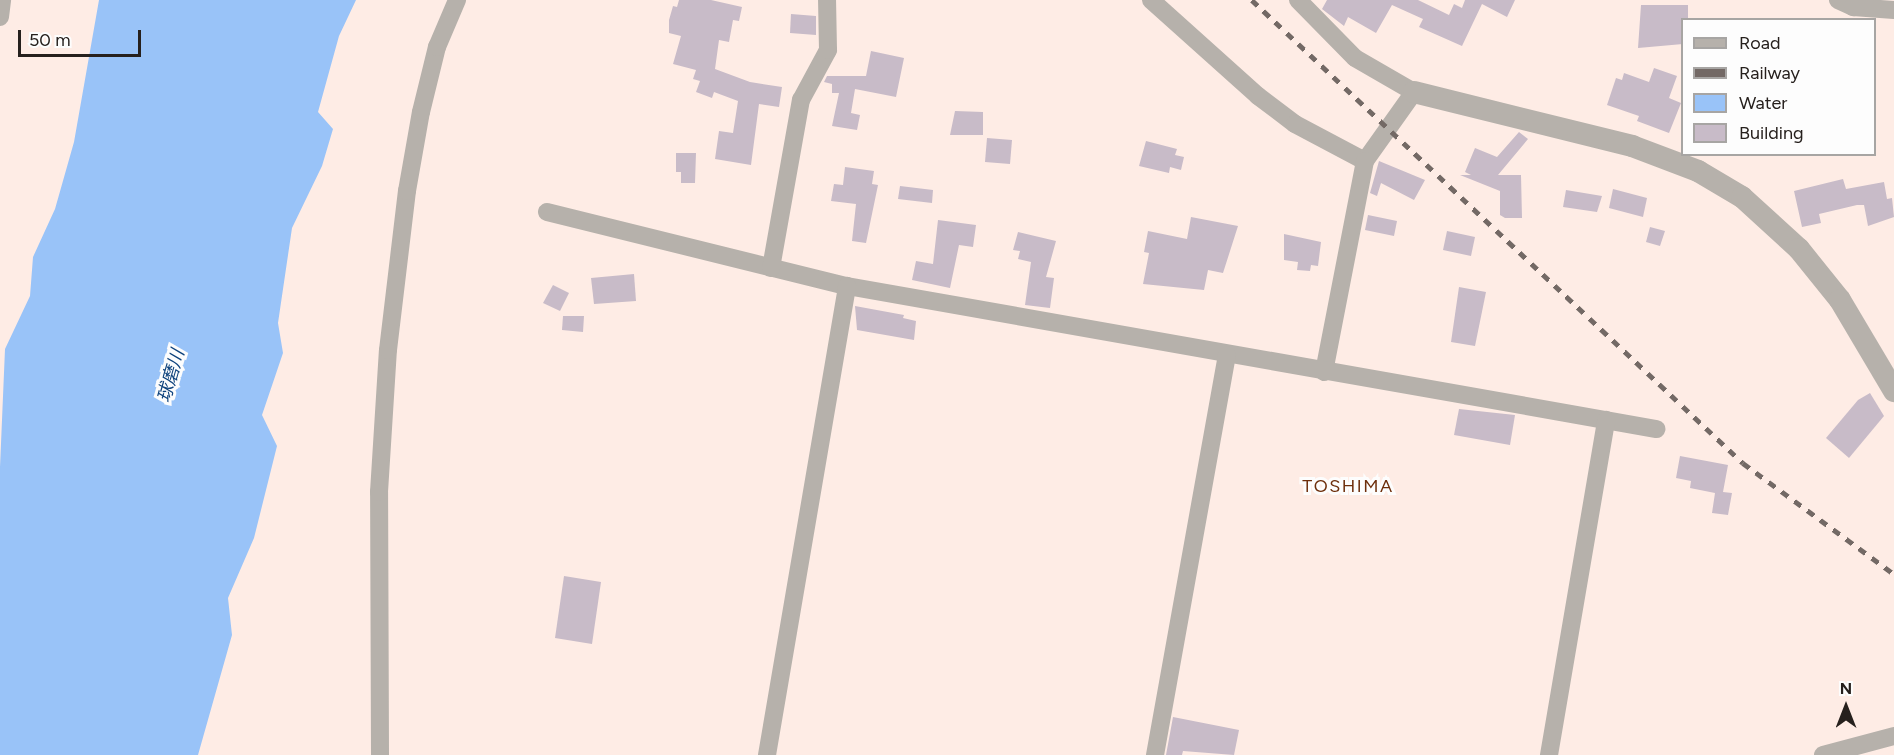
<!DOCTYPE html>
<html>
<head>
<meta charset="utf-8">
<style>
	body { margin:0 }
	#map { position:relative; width:1894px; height:755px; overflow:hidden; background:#feece5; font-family:Figtree,"Noto Sans JP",sans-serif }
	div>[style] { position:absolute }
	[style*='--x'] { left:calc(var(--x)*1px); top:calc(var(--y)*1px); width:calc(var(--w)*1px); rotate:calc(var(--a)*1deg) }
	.water>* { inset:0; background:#99c3f8 }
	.building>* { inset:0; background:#c8bbc8 }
	.minor>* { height:18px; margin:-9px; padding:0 9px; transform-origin:9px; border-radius:9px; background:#b6b1ab }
	.tertiary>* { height:22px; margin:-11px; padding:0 11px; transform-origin:11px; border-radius:11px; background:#b6b1ab }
	.rail>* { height:4.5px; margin-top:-2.25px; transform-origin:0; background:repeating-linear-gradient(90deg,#736965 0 8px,transparent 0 16px) }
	span { translate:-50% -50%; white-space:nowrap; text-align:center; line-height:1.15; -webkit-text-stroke:6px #fdfdfd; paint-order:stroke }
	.water-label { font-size:18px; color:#0e427c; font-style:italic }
	.neighbourhood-label { font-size:18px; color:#6d2e0b; letter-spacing:1.5px }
	.legend { position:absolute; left:1681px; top:18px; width:195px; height:138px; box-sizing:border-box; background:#fdfdfd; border:2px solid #a7a5a3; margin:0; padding:8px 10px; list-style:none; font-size:18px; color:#26201d }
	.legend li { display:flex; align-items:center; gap:12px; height:30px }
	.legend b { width:30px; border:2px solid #a7a5a3 }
	.north { position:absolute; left:1816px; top:677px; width:60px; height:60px; -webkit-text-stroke:4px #fdfdfd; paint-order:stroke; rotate:0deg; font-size:16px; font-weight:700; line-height:24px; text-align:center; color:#26201d }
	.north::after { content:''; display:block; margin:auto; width:21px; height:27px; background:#26201d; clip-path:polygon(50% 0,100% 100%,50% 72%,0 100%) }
	.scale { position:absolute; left:18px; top:30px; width:123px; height:27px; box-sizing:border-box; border:3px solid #26201d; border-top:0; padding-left:8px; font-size:18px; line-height:21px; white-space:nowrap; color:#26201d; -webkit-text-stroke:4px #fdfdfd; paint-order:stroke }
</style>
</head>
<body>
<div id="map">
	<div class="water">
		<div style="clip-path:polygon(99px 0,356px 0,339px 36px,318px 112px,333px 129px,322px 166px,292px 228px,278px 323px,283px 353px,262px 415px,277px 446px,254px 538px,228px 598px,232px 635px,198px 755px,0 755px,0 467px,5px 349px,30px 296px,33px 257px,55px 209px,74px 142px)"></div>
	</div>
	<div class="building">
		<div style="clip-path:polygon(679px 0,711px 0,742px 7px,739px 21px,733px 20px,729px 42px,719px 40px,715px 69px,750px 82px,782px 87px,779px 107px,759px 104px,751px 165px,715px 159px,719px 131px,733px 133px,738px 101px,714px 92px,712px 98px,696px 92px,700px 81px,693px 79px,696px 70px,673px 64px,681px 36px,669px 33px,669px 20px,673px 6px,677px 7px)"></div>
		<div style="clip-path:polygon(1327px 0,1418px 0,1449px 15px,1454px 4px,1462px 8px,1465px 0,1515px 0,1507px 17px,1482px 4px,1462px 46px,1419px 27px,1423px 19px,1392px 5px,1376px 33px,1348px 17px,1344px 26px,1322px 9px)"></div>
		<div style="clip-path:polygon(1641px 5px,1688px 5px,1688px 20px,1683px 20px,1683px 44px,1638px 48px)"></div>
		<div style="clip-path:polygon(791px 14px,816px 16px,816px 35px,790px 33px)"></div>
		<div style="clip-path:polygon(871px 51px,904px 58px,896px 97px,855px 89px,851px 113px,860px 115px,857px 130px,832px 126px,839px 93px,832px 93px,832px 84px,824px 82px,827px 76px,866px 76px)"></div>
		<div style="clip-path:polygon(1654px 68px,1677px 76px,1669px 98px,1681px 103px,1669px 133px,1637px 121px,1639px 116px,1607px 105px,1616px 78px,1622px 80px,1624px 73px,1649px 82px)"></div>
		<div style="clip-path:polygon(955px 111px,983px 112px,983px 135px,950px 135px)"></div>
		<div style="clip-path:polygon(1519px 132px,1528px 139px,1498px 175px,1521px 175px,1522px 218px,1505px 218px,1500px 215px,1500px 191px,1460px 175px,1471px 175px,1465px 172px,1475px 148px,1497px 157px)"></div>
		<div style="clip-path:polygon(987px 138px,1012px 140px,1010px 164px,985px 162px)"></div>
		<div style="clip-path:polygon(1146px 141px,1177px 149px,1175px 155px,1184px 157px,1181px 170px,1170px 167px,1169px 173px,1139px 166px)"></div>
		<div style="clip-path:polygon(676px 153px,696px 153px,695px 183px,681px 183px,681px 172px,676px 172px)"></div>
		<div style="clip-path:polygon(1379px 161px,1425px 180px,1414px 200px,1381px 183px,1377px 196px,1370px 193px)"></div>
		<div style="clip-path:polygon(845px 167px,874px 171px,872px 184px,878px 185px,866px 243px,852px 241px,856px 204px,831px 201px,834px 184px,843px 185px)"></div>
		<div style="clip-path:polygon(1843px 179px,1846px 189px,1884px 182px,1887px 199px,1892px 198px,1894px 217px,1868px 226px,1864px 205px,1857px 205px,1819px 214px,1821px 223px,1802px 227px,1794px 191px)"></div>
		<div style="clip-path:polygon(900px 186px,933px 190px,932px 203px,898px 199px)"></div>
		<div style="clip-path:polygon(1613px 189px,1647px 198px,1643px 217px,1609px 208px)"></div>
		<div style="clip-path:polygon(1566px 190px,1602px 196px,1597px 212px,1563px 207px)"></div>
		<div style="clip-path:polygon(1368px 215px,1397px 221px,1394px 236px,1365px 230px)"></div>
		<div style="clip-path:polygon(1191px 217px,1238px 226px,1223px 273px,1208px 270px,1204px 290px,1143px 284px,1149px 253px,1144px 252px,1148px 231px,1187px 239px)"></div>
		<div style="clip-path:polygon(938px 220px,976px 225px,973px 247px,959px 245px,950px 288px,912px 280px,916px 261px,933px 264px)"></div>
		<div style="clip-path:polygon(1650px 227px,1665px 231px,1660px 246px,1646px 242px)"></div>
		<div style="clip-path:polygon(1447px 231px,1475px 237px,1471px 256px,1443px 250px)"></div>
		<div style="clip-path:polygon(1018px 232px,1056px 241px,1046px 277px,1054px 278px,1050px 308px,1025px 305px,1031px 262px,1018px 259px,1020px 251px,1013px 250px)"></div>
		<div style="clip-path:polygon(1284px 234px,1321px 242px,1318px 266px,1311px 265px,1310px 271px,1297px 270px,1298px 262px,1284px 260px)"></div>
		<div style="clip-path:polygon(634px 274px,636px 301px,594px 304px,591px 278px)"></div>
		<div style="clip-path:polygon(553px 285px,569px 293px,560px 311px,543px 303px)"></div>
		<div style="clip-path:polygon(1459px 287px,1486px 292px,1475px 346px,1451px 342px)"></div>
		<div style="clip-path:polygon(855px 306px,904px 315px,903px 318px,916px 321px,914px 340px,857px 330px)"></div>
		<div style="clip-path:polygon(563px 316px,584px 316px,583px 332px,562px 330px)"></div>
		<div style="clip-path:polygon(1870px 393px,1884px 416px,1849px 458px,1826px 438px,1858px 400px)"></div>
		<div style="clip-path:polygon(1459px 409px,1515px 415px,1510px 445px,1454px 435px)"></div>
		<div style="clip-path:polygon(1680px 456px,1728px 465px,1723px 492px,1732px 493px,1728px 515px,1712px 513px,1715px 493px,1690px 488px,1691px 481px,1676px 478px)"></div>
		<div style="clip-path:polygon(564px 576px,601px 582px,592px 644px,555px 638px)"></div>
		<div style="clip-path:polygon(1173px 717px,1239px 730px,1234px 755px,1183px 751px,1182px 755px,1166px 755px)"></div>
	</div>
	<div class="minor">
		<div style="--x:1151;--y:0;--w:144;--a:41.9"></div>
		<div style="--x:1258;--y:96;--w:46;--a:37.1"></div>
		<div style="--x:1295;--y:124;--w:79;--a:27.9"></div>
		<div style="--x:1298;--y:0;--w:81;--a:45.5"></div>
		<div style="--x:1355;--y:58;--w:68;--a:30"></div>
		<div style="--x:1414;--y:92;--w:85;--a:125.4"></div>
		<div style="--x:1365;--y:161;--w:215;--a:101"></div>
		<div style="--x:1838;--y:0;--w:17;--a:25"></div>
		<div style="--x:1853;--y:7;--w:41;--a:4.2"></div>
		<div style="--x:0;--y:17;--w:17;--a:-83"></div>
		<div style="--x:547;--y:212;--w:309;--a:13.9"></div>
		<div style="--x:847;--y:286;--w:822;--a:10.02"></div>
		<div style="--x:771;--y:268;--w:171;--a:-79.9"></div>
		<div style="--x:801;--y:100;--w:57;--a:-61.6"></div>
		<div style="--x:828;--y:50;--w:50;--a:-91.1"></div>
		<div style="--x:380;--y:755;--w:263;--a:-90.2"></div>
		<div style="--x:379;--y:492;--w:142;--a:-86.4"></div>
		<div style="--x:388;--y:350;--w:160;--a:-83.2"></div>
		<div style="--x:407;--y:191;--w:80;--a:-80"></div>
		<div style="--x:421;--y:112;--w:67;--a:-76.2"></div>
		<div style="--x:437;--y:47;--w:51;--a:-66.9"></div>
		<div style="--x:767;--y:755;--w:476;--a:-80.3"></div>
		<div style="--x:1155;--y:755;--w:406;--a:-79.8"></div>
		<div style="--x:1549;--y:755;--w:340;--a:-80.3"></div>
		<div style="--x:1823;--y:755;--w:73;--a:-15"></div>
	</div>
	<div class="tertiary">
		<div style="--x:1414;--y:92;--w:225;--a:13.9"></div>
		<div style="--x:1632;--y:146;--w:71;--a:20.7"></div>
		<div style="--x:1698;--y:171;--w:51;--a:30.6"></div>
		<div style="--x:1742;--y:197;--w:77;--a:42.4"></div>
		<div style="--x:1799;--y:249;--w:65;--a:51.2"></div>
		<div style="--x:1840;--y:300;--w:106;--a:59.3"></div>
	</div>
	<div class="rail">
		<div style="--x:1252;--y:0;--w:675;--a:43.32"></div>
		<div style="--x:1743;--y:463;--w:187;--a:36.3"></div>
	</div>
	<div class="water-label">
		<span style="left:171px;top:376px;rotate:-74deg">球磨川</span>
	</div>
	<div class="neighbourhood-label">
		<span style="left:1348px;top:486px">TOSHIMA</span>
	</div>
	<ul class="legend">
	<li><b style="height:8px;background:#b6b1ab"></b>Road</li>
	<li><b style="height:8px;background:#736965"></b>Railway</li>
	<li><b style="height:16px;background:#99c3f8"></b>Water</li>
	<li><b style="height:16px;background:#c8bbc8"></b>Building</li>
	</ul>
	<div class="north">N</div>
	<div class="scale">50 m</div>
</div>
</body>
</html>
